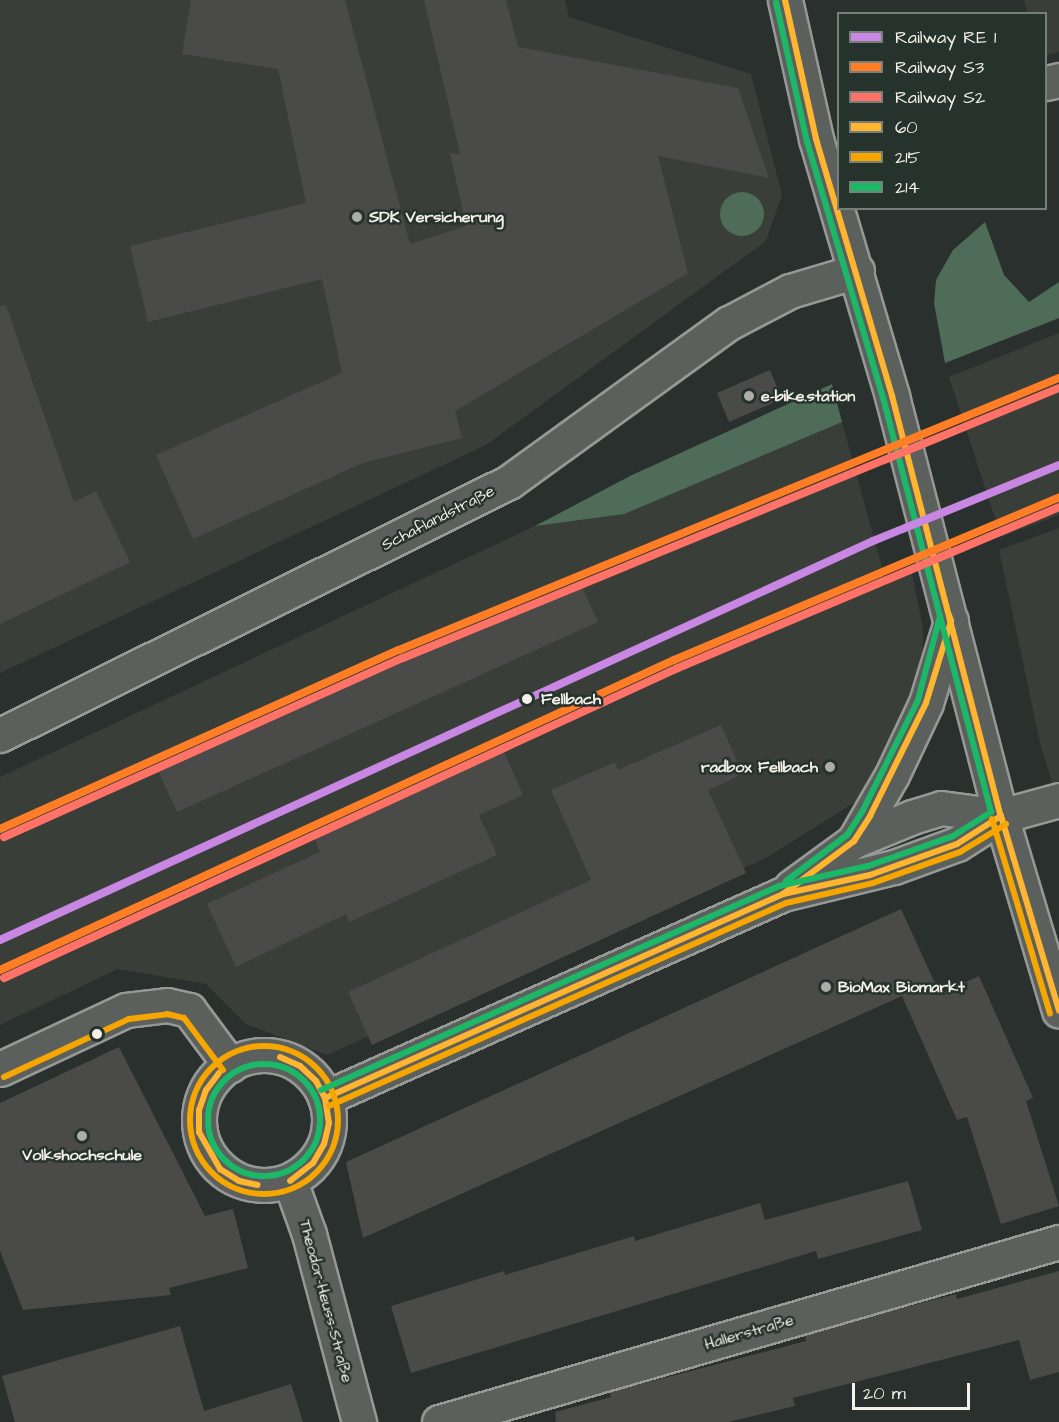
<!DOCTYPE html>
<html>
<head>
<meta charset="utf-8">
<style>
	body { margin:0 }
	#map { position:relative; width:1059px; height:1422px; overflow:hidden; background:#29302d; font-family:"Architects Daughter",sans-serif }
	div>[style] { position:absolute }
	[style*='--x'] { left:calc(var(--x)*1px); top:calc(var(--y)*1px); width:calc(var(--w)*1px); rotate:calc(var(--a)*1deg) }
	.built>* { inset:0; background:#393e38 }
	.green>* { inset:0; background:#4e6c58 }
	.round { border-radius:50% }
	.building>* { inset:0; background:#4a4b48 }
	.roads { filter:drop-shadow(2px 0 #969996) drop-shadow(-2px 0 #969996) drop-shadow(0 2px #969996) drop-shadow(0 -2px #969996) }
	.minor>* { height:33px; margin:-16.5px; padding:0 16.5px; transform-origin:16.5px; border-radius:16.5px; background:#5c605c }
	.minor>.ring { margin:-16.5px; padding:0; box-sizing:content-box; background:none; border:33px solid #5c605c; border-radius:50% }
	.bus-1>* { height:6px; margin:-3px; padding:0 3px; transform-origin:3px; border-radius:3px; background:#ffb530 }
	.bus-2>* { height:6px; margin:-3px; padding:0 3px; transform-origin:3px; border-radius:3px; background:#f7a600 }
	.bus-2>.ring { margin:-3px; padding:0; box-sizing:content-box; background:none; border:6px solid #f7a600; border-radius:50% }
	.bus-3>* { height:6px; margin:-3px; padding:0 3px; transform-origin:3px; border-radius:3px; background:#1ab867 }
	.bus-3>.ring { margin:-3px; padding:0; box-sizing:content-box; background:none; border:6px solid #1ab867; border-radius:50% }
	.rail-1>* { height:8px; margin:-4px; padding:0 4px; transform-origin:4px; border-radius:4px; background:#c787e3 }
	.rail-2>* { height:8px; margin:-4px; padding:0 4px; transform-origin:4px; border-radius:4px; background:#ff7d24 }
	.rail-3>* { height:8px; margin:-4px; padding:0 4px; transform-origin:4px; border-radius:4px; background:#ff7267 }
	.dots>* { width:16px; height:16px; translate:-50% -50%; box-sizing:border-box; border:3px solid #26332d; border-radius:50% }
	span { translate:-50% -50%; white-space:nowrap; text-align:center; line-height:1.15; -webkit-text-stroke:5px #26332d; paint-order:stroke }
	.poi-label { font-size:16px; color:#f4f1e8; font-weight:700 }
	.left { translate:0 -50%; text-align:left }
	.right { translate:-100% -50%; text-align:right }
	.street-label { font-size:16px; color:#f4f1e8 }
	.stop-label { font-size:16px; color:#f4f1e8; font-weight:700 }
	.legend { position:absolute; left:837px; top:12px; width:210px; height:198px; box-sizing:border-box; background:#26332d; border:2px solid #787f78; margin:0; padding:8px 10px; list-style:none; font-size:18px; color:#f4f1e8 }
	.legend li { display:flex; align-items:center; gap:12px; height:30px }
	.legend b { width:30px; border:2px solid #787f78 }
	.scale { position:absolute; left:852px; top:1383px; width:118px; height:27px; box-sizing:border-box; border:3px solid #f4f1e8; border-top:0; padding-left:8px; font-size:18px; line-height:21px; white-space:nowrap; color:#f4f1e8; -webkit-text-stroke:4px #26332d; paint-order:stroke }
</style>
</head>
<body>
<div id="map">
	<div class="built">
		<div style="clip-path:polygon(0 0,565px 0,569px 17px,751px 74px,782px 195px,766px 241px,486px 445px,0 673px)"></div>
		<div style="clip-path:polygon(1024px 0,1059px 0,1059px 52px,1046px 55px,1046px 14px,1027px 13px)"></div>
		<div style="clip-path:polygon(1059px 333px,1059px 515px,1001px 537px,949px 377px)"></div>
		<div style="clip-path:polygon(842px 422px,885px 578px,911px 568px,923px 629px,922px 669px,904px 736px,863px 797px,766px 858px,327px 1055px,246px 1024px,206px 984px,118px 969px,0 1025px,0 777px,535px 526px)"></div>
		<div style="clip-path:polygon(1059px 528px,1059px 806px,1040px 743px,999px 550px)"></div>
	</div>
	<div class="green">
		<div class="round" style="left:720px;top:192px;width:44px;height:44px"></div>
		<div style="clip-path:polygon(985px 222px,1004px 275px,1029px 302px,1059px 282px,1059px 318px,945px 363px,934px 303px,936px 280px,953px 250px)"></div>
		<div style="clip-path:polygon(832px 384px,842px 422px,624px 514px,535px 526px,632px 475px)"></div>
	</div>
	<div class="building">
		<div style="clip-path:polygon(191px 0,345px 0,410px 244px,466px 226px,450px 153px,460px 154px,424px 0,506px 0,518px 47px,738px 88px,769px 178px,658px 156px,688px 273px,455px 411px,462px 438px,363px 463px,193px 539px,156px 455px,342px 373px,322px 279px,148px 322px,130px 246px,306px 203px,278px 69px,182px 54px)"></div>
		<div style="clip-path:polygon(6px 305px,74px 502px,96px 491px,130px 562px,0 624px,0 306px)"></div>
		<div style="clip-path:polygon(770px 370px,782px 399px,729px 422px,717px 393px)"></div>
		<div style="clip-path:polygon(581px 585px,598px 622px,177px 812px,157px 768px)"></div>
		<div style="clip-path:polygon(721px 725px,737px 761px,733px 763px,739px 776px,708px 790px,746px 873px,372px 1045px,348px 992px,591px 880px,551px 790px,615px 762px,618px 770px)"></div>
		<div style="clip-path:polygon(502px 747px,523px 795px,479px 815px,497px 855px,349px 922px,346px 914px,236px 967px,207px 904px,320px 852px,314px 836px)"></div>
		<div style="clip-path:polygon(901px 909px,940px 994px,979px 976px,1033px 1098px,1026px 1101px,1059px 1206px,1001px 1224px,967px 1117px,957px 1120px,902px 996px,363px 1238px,346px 1162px)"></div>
		<div style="clip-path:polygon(119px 1047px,205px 1216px,233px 1209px,248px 1268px,169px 1288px,171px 1295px,23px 1310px,0 1251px,0 1103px)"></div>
		<div style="clip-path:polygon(908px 1181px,922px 1230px,818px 1259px,816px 1251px,411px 1373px,391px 1306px,504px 1271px,505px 1275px,634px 1236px,635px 1241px,760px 1203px,765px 1220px)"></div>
		<div style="clip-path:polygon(1059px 1271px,1059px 1372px,1030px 1380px,1019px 1340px,793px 1398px,795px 1406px,728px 1422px,556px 1422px,555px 1412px,611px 1397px,610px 1392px,806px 1341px,805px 1335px,883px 1313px,956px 1294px,957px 1299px)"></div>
		<div style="clip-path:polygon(180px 1326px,204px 1411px,291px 1384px,303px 1422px,15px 1422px,2px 1376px)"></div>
	</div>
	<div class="roads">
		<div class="minor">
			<div style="--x:785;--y:0;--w:142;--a:77.4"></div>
			<div style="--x:816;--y:139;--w:268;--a:73.5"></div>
			<div style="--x:892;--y:396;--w:434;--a:75.5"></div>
			<div style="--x:1001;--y:816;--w:203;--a:73.4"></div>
			<div style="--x:1046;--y:83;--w:13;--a:-13"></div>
			<div style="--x:0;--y:735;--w:568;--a:-26.43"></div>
			<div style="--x:509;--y:482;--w:271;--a:-35.9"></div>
			<div style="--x:729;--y:323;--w:69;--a:-27.7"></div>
			<div style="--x:790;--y:291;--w:70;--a:-16.6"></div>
			<div style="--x:854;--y:841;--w:76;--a:-60.1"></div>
			<div style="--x:892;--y:775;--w:80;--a:-64.7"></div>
			<div style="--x:926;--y:703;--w:86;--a:-73"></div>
			<div style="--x:791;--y:887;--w:78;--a:-36.1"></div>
			<div style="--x:854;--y:841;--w:63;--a:-22.5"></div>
			<div style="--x:912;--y:817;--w:30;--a:-17"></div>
			<div style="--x:941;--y:808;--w:61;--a:7.6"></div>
			<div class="ring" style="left:199px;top:1055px;width:97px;height:97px"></div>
			<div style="--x:0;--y:1069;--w:139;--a:-25.1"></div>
			<div style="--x:126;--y:1010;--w:41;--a:-7"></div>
			<div style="--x:167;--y:1005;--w:23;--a:13"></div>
			<div style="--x:189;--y:1010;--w:69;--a:53.3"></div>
			<div style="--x:325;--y:1098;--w:501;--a:-24.01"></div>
			<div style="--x:783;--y:894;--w:114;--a:-13.7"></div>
			<div style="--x:894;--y:867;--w:67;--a:-20.1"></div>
			<div style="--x:957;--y:844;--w:52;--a:-32.5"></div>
			<div style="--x:1001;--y:816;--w:60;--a:-15.4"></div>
			<div style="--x:290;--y:1181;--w:56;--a:70.3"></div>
			<div style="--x:309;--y:1234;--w:195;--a:75.1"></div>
			<div style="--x:439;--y:1422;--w:646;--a:-16.19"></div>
		</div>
	</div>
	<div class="bus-1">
		<div style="--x:785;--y:0;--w:142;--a:77.4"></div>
		<div style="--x:816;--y:139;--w:268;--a:73.5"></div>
		<div style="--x:892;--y:396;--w:434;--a:75.5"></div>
		<div style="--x:1001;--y:816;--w:203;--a:73.4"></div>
		<div style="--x:783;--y:894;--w:89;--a:-36.7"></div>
		<div style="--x:854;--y:841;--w:30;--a:-57"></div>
		<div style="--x:870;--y:816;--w:126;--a:-63.6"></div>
		<div style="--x:926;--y:703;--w:86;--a:-73"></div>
		<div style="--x:951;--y:621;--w:6;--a:-108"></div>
		<div style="--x:280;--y:1057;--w:22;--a:24"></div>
		<div style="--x:300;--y:1066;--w:22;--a:43"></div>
		<div style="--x:316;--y:1081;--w:19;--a:62"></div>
		<div style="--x:325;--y:1098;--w:25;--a:81"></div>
		<div style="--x:329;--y:1123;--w:22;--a:103"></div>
		<div style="--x:324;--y:1144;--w:22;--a:120"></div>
		<div style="--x:313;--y:1163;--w:29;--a:142"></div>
		<div style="--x:219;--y:1073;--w:21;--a:127"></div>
		<div style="--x:206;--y:1090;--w:21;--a:109"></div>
		<div style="--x:199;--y:1110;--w:22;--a:90"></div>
		<div style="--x:199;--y:1132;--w:43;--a:60.4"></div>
		<div style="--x:220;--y:1169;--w:22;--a:32"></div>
		<div style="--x:239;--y:1181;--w:19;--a:12"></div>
		<div style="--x:325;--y:1098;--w:501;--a:-24.01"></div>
		<div style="--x:783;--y:894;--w:89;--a:-12.3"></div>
		<div style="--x:870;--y:875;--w:92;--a:-19.6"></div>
		<div style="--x:957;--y:844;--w:52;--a:-32.5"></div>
	</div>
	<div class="bus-2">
		<div style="--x:992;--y:819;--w:203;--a:73.4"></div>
		<div class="ring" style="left:190px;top:1046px;width:142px;height:142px"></div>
		<div style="--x:4;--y:1077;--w:138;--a:-24.9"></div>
		<div style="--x:129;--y:1019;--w:38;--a:-7"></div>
		<div style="--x:167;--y:1014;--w:17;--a:13"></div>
		<div style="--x:184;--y:1018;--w:65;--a:53.1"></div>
		<div style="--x:329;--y:1106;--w:500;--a:-23.95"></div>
		<div style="--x:786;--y:903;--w:89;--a:-12.9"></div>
		<div style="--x:873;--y:883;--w:92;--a:-19.6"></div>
		<div style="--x:960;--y:852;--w:54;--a:-31.3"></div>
	</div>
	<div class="bus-3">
		<div style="--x:786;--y:881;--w:76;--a:-37"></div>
		<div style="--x:847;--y:835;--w:27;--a:-57"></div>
		<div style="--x:862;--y:812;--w:125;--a:-63.4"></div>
		<div style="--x:918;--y:700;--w:87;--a:-75.3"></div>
		<div class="ring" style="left:208px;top:1064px;width:106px;height:106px"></div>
		<div style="--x:321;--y:1090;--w:501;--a:-24.01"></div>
		<div style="--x:779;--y:886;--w:91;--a:-12.7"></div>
		<div style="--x:868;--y:866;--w:90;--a:-19.4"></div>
		<div style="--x:953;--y:836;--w:45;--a:-32.3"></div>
		<div style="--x:991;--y:812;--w:428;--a:-104.6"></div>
		<div style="--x:883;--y:398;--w:267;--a:-106.5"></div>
		<div style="--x:807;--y:142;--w:143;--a:-102.5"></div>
	</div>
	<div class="rail-1">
		<div style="--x:0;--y:940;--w:960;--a:-24.56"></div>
		<div style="--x:873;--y:541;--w:201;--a:-22.2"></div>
	</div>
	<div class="rail-2">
		<div style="--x:0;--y:829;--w:437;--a:-24.2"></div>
		<div style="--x:399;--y:650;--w:714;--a:-22.4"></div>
		<div style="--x:0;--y:970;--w:742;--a:-24.7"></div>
		<div style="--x:674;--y:660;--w:418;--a:-22.9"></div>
	</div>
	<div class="rail-3">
		<div style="--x:4;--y:837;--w:437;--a:-24.2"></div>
		<div style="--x:403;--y:658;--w:709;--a:-22.37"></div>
		<div style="--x:4;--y:978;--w:742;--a:-24.7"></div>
		<div style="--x:678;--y:668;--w:414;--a:-22.9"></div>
	</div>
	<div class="dots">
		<div style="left:357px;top:217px;background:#adada7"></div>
		<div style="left:749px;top:396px;background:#adada7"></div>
		<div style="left:527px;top:699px;background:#f4f1e8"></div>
		<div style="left:830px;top:767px;background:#adada7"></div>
		<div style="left:826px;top:987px;background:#adada7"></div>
		<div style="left:97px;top:1034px;background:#f4f1e8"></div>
		<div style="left:82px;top:1136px;background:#adada7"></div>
	</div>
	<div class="poi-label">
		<span class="left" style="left:369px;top:217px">SDK Versicherung</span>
		<span class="left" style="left:761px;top:396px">e-bike.station</span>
		<span class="right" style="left:818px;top:767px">radbox Fellbach</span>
		<span class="left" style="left:838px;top:987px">BioMax Biomarkt</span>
		<span style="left:82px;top:1155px">Volkshochschule</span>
	</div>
	<div class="street-label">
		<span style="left:438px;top:518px;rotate:-27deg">Schaflandstraße</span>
		<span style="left:326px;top:1301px;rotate:75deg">Theodor-Heuss-Straße</span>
		<span style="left:749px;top:1332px;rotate:-16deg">Hallerstraße</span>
	</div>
	<div class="stop-label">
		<span class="left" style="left:541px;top:699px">Fellbach</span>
	</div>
	<ul class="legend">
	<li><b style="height:8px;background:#c787e3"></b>Railway RE 1</li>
	<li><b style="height:8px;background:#ff7d24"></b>Railway S3</li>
	<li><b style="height:8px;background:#ff7267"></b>Railway S2</li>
	<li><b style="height:8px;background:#ffb530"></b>60</li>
	<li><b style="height:8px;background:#f7a600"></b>215</li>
	<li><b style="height:8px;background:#1ab867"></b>214</li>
	</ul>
	<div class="scale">20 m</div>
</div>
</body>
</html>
